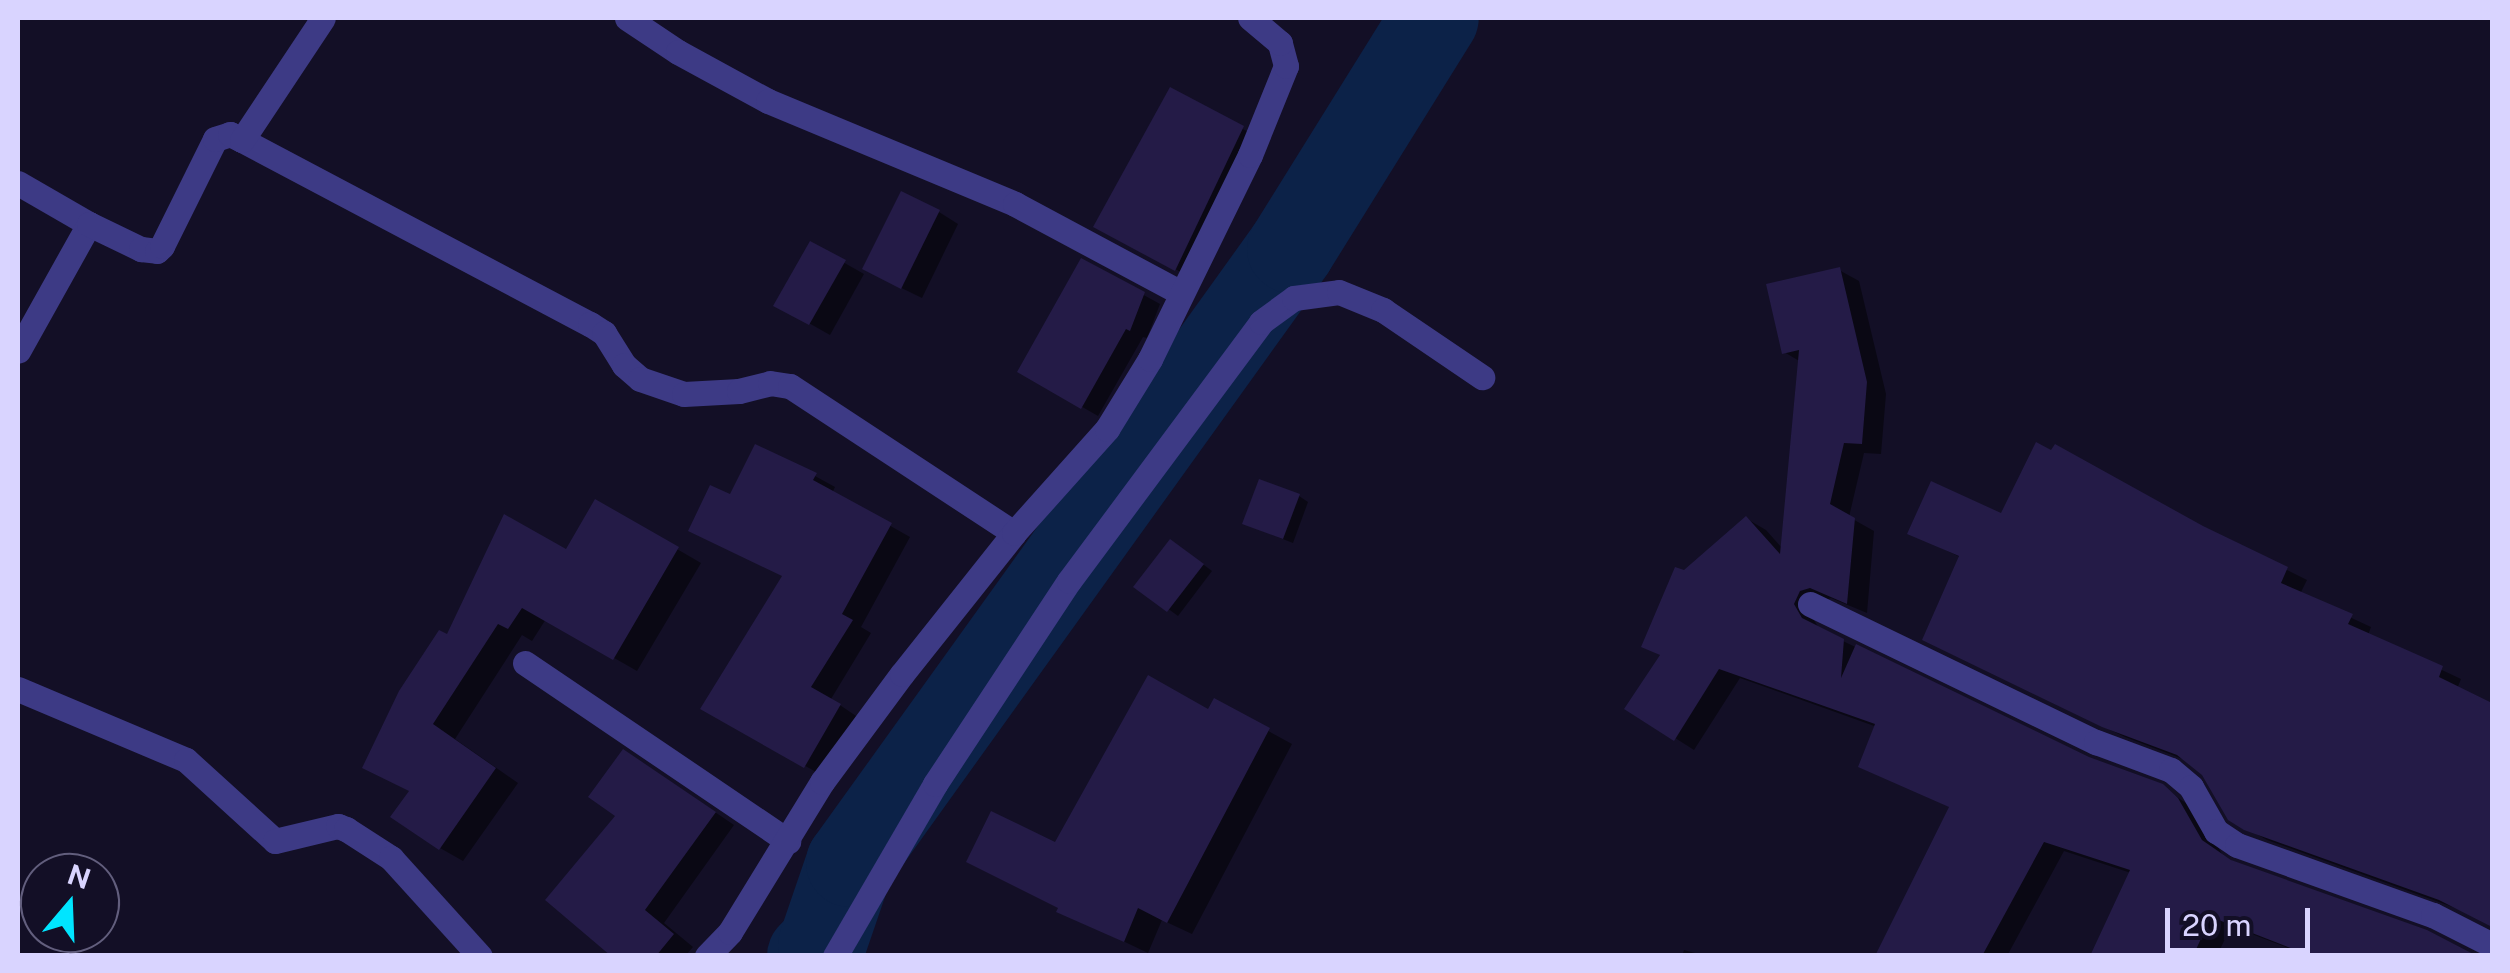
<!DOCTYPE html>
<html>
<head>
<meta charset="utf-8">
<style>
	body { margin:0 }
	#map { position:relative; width:2510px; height:973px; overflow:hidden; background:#130f26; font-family:"Public Sans",sans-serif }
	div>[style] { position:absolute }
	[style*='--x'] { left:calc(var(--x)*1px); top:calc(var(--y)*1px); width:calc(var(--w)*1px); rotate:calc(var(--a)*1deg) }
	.shadow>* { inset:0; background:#0007 }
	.river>* { height:88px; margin:-44px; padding:0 44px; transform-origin:44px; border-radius:44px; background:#0c2248 }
	.building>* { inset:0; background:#241b47 }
	.minor>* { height:25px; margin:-12.5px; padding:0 12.5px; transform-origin:12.5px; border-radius:12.5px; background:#3d3a85 }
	span { translate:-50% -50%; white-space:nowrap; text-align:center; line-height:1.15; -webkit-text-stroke:9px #130f26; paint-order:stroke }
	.frame { position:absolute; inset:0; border:20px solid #d9d4ff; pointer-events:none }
	.north { position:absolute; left:20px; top:853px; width:100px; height:100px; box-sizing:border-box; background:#130f26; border:2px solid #625e7d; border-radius:50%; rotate:19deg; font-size:28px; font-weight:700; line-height:40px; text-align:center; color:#d9d4ff }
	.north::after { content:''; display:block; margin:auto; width:35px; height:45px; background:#00e5ff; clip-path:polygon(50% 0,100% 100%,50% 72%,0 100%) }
	.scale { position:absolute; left:2165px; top:908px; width:145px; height:45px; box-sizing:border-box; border:5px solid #d9d4ff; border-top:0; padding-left:12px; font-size:30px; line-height:35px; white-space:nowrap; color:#d9d4ff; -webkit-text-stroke:8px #130f26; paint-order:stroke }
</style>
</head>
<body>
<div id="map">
	<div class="shadow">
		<div style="clip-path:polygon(1171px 90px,1263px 140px,1196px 280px,1116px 238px)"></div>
		<div style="clip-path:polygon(939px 212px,958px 224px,922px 298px,885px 280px)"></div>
		<div style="clip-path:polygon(811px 244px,864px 274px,830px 335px,777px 305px)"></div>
		<div style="clip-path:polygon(1082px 261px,1160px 304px,1147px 338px,1143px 337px,1098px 416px,1020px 371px)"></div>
		<div style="clip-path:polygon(1839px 270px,1859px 281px,1886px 394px,1881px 454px,1864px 453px,1849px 517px,1874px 531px,1867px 613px,1831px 598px,1820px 602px,1812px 617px,1820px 630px,2088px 759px,2162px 786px,2198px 812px,2222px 854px,2238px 865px,2474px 956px,2296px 956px,2298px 952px,2231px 926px,2217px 956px,2093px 956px,2131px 873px,2064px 851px,2007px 956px,1878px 956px,1952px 808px,1861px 766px,1877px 727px,1740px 678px,1694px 750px,1628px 708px,1662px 656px,1644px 646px,1747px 519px,1766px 530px,1783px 549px,1801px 362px,1784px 352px)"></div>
		<div style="clip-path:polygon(815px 476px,835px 487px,832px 493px,910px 537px,861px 627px,871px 633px,831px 699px,859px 718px,825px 777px,704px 709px,785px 577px,732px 498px)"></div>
		<div style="clip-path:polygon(1299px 496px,1308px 502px,1293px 543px,1255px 528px)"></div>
		<div style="clip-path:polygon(596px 502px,701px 563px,637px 671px,546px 619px,532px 641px,522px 635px,455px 739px,518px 783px,463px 861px,440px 848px,411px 792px,448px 638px,567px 552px)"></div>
		<div style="clip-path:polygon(2002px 516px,2202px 528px,2307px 580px,2300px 594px,2371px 627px,2368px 635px,2461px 679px,2457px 689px,2492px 706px,2492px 926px,2461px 910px,2267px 840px,2246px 828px,2204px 773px,2188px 761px,2125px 737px,1945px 650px,1962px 558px,1910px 533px)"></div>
		<div style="clip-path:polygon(1180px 547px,1212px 571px,1178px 616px,1137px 586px)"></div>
		<div style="clip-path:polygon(1215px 702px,1292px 744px,1192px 934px,1162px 920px,1148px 953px,1060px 911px,1056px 845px,1209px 712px)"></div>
		<div style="clip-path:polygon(644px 764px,734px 825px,664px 923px,693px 947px,685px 956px,615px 956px,618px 816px)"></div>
		<div style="clip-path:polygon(1684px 950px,1706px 956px,1682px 956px)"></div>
	</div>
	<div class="river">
		<div style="--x:811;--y:956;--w:16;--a:-45"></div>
		<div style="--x:822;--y:945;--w:87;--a:-71.1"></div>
		<div style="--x:850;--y:863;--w:756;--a:-54.31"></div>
		<div style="--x:1291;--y:249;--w:272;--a:-58.1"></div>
	</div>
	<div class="building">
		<div style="clip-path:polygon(1170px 87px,1244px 126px,1175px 271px,1093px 227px)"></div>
		<div style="clip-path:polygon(901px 191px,940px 210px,901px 289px,862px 269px)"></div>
		<div style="clip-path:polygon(810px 241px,846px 260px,809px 325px,773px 306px)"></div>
		<div style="clip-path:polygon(1081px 258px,1145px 292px,1130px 331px,1126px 329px,1081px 409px,1017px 372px)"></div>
		<div style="clip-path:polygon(1840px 267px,1867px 382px,1862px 444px,1844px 443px,1830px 504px,1855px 518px,1847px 604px,1810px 588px,1800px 591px,1794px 604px,1802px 618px,1844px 639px,1841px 678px,1856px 644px,2089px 757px,2163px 784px,2178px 798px,2202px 840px,2231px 860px,2427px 930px,2477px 956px,2311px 956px,2211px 917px,2193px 956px,2090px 956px,2130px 870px,2044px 842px,1982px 956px,1875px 956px,1949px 807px,1858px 767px,1875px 724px,1719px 669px,1674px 741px,1624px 709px,1660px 655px,1641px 647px,1675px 567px,1684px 570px,1746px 516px,1780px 554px,1799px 350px,1782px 354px,1766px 284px)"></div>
		<div style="clip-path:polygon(2036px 442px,2051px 450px,2055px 444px,2203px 526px,2288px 567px,2281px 583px,2353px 614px,2348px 624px,2443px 666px,2439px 677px,2492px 703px,2492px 927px,2439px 900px,2244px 830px,2228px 820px,2202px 775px,2177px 755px,2102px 727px,1922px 640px,1959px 556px,1907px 534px,1931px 481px,2001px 513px)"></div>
		<div style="clip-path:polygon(755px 444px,817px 473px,813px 480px,892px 523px,842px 614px,853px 620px,811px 687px,841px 704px,804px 768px,700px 709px,782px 576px,688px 531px,710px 485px,730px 494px)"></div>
		<div style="clip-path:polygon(1259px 479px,1300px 494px,1283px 539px,1242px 524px)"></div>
		<div style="clip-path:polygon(595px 499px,679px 547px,613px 660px,522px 608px,508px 629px,498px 624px,433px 724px,496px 768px,439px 850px,390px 817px,409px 791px,362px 768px,399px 691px,439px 630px,447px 634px,504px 514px,566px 549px)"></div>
		<div style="clip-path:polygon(1170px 539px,1204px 564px,1167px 612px,1133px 587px)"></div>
		<div style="clip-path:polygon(1148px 675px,1208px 709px,1214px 698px,1270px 728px,1167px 923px,1138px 908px,1124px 942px,1056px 912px,1058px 908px,966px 862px,991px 811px,1055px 842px)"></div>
		<div style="clip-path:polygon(623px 749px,716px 812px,645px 910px,674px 934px,656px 956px,611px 956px,545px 900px,615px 816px,588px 797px)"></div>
	</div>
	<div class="minor">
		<div style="--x:627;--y:18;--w:61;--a:33.7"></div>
		<div style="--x:678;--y:52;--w:102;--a:28.6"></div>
		<div style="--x:768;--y:101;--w:268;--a:22.6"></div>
		<div style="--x:1015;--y:204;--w:188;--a:28.2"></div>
		<div style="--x:242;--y:140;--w:394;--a:27.9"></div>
		<div style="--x:590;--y:324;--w:17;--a:33"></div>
		<div style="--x:604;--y:333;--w:38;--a:58"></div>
		<div style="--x:624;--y:365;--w:21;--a:41"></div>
		<div style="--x:640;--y:379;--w:46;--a:18.8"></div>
		<div style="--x:684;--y:394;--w:55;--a:-3.1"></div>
		<div style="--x:739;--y:391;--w:32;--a:-14"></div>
		<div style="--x:770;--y:383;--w:20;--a:9"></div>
		<div style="--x:790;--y:386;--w:268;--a:33.3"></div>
		<div style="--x:18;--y:183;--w:82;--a:30"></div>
		<div style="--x:89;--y:224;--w:145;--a:119.2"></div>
		<div style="--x:89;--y:224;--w:58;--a:25.7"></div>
		<div style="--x:141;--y:249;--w:16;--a:7"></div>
		<div style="--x:157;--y:251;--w:7;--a:-45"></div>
		<div style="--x:162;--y:246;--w:119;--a:-63.6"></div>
		<div style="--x:215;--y:139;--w:16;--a:-18"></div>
		<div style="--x:230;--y:134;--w:13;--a:27"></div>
		<div style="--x:242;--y:140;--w:146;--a:-56.4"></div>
		<div style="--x:1810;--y:604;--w:318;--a:25.8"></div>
		<div style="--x:2096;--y:742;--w:80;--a:20.5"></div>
		<div style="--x:2171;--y:770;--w:26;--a:40"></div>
		<div style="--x:2191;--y:787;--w:51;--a:60.4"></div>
		<div style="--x:2216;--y:831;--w:25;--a:34"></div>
		<div style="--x:2237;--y:845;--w:208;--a:19.7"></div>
		<div style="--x:2433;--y:915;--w:66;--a:27"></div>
		<div style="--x:525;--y:663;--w:318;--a:34.1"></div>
		<div style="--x:18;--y:689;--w:182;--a:22.9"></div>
		<div style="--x:186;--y:760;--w:120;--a:42.3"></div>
		<div style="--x:275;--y:841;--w:65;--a:-13.4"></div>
		<div style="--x:338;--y:826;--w:9;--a:21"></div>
		<div style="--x:346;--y:829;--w:54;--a:32.8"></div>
		<div style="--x:391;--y:858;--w:132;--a:47.8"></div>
		<div style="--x:707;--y:956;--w:33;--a:-46"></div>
		<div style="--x:730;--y:932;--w:176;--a:-58.5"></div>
		<div style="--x:822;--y:782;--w:134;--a:-53.5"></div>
		<div style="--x:902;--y:674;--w:180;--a:-51.5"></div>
		<div style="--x:1014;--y:533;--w:140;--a:-48.2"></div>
		<div style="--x:1107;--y:429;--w:82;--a:-58.4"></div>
		<div style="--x:1150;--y:359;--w:227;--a:-63.9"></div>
		<div style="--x:1250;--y:155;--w:96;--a:-68"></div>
		<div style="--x:1286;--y:66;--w:24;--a:-105"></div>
		<div style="--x:1280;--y:43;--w:39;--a:-140"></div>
		<div style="--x:835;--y:956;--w:199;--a:-59.8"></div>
		<div style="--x:935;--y:784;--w:243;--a:-56.6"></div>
		<div style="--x:1069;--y:581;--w:322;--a:-53.4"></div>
		<div style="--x:1261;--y:322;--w:41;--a:-36"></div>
		<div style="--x:1294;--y:298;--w:45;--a:-7.6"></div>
		<div style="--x:1339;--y:292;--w:48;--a:22.2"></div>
		<div style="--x:1383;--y:310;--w:120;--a:34.1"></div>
	</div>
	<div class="frame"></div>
	<div class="north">N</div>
	<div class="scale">20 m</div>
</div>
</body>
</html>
